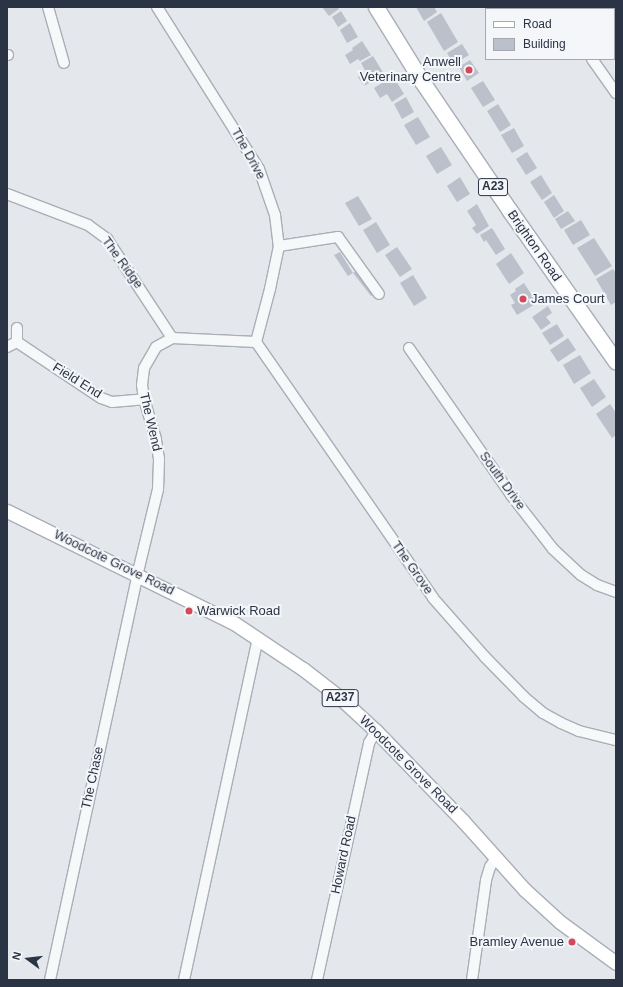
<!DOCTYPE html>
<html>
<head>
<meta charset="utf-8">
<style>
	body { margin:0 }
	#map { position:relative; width:623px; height:987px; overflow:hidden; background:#e4e7ec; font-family:Arial,sans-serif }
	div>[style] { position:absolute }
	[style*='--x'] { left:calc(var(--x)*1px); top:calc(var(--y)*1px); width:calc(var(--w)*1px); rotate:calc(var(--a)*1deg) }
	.building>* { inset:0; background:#bbc0ca }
	.roads { filter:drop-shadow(1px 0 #a9aeb7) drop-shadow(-1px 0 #a9aeb7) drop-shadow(0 1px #a9aeb7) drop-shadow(0 -1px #a9aeb7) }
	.minor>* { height:10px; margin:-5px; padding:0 5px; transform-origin:5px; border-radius:5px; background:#f7f8fa }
	.major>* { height:13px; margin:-6.5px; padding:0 6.5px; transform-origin:6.5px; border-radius:6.5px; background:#fff }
	.highway>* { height:15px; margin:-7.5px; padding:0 7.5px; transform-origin:7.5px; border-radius:7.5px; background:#fff }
	.dots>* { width:11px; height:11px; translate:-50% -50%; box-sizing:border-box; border:2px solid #f4f6f9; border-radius:50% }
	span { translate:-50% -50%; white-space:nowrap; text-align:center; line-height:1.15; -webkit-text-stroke:4px #f4f6f9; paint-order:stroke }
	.shield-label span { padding:1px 3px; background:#f4f6f9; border:1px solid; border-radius:3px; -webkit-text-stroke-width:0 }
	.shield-label { font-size:12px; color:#2b3445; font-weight:700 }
	.poi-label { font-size:13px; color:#2b3445 }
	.right { translate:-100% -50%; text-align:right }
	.left { translate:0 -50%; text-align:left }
	.street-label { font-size:13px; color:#2b3445 }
	.frame { position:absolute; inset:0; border:8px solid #2b3445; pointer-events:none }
	.legend { position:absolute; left:485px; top:8px; width:130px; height:52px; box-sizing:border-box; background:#f4f6f9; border:1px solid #a4a8b1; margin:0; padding:5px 7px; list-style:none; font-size:12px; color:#2b3445 }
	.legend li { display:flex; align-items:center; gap:8px; height:20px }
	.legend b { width:20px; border:1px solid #a4a8b1 }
	.north { position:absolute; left:8px; top:939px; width:40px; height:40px; -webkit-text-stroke:3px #f4f6f9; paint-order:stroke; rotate:285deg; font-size:11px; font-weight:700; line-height:16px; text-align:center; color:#2b3445 }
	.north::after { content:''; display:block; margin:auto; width:14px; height:18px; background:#2b3445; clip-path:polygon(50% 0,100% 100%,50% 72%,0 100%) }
</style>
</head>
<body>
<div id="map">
	<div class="building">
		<div style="clip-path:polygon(322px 7px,337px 7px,339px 9px,329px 16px)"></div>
		<div style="clip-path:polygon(416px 7px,434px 7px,437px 12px,424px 21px)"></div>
		<div style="clip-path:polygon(341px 11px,347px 21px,338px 27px,332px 17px)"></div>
		<div style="clip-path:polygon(441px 13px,458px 42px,444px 51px,427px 22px)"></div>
		<div style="clip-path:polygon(350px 23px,358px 37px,347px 43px,340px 30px)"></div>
		<div style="clip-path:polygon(362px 41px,371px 55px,360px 61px,358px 59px,350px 64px,345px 55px,353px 50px,352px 48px)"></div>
		<div style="clip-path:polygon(462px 44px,469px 55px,454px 64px,447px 53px)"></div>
		<div style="clip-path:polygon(373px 56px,384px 74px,364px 86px,358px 77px,366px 72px,361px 63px)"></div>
		<div style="clip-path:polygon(470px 60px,479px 73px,467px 81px,459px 67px)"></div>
		<div style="clip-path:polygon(393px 76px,404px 94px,392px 102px,387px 94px,380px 98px,374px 88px)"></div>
		<div style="clip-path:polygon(483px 81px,495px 100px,483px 107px,471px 88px)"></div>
		<div style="clip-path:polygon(406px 97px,414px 112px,402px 119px,394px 104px)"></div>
		<div style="clip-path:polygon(498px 104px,511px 125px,500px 132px,487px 111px)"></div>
		<div style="clip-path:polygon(418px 117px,430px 137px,416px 145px,404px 125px)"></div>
		<div style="clip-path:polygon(514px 128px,524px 146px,512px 153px,501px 135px)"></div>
		<div style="clip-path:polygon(441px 147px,452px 165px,437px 174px,426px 156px)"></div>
		<div style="clip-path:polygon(527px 152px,537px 168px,526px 175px,516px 159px)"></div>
		<div style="clip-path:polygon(541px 175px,552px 193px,542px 200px,530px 182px)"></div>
		<div style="clip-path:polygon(460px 177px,470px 194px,457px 202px,447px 186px)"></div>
		<div style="clip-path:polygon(554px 195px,564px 211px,554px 218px,544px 202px)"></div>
		<div style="clip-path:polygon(358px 196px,372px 219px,359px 226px,345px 203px)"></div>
		<div style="clip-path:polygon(477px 204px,489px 226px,477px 234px,472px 228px,476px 225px,467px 211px)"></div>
		<div style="clip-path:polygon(568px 211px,575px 221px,561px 229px,555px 219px)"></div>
		<div style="clip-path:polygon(581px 220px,590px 235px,573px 245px,564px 230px)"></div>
		<div style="clip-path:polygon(376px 222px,390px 245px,377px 253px,363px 230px)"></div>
		<div style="clip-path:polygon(492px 228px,505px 249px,496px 255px,486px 240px,484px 242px,480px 235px)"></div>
		<div style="clip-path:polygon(594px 238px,612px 266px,595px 276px,577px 248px)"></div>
		<div style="clip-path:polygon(397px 247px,412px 269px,400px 277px,385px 255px)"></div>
		<div style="clip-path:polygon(340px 252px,353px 273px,348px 276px,334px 255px)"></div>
		<div style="clip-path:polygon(511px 253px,524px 273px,509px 284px,496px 264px)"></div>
		<div style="clip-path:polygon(360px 268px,377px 291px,371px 296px,353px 273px)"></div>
		<div style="clip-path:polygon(613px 269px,616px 273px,616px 302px,611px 305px,596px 279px)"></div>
		<div style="clip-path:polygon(413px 275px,427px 298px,414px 306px,400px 283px)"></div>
		<div style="clip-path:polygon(524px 283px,537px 303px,517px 315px,511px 305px,515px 303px,510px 295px,516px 291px,515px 289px)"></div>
		<div style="clip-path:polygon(548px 306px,552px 313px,546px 317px,551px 323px,541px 330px,532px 317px)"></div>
		<div style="clip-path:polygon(557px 324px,564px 336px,550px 345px,542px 333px)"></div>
		<div style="clip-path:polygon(568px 338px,576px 350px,558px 362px,550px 350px)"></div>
		<div style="clip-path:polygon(580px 355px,591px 373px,574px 384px,563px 365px)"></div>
		<div style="clip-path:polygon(594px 379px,606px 397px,592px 407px,580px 388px)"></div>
		<div style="clip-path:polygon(610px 404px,616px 413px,616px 435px,612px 438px,596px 414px)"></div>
	</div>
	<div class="roads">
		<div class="minor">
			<div style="--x:48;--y:7;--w:58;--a:74.1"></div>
			<div style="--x:157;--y:7;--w:191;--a:57.8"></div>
			<div style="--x:259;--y:169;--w:49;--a:70.8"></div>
			<div style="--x:275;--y:215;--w:31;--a:83"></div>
			<div style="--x:279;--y:246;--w:44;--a:101.8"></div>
			<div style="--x:270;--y:289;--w:55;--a:104.8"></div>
			<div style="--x:555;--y:7;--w:2;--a:63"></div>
			<div style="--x:7;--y:55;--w:1;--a:0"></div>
			<div style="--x:592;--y:59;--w:42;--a:54.8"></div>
			<div style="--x:7;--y:194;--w:87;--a:20.9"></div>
			<div style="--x:88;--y:225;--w:24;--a:36"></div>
			<div style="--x:107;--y:239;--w:118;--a:56.7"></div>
			<div style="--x:279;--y:246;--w:60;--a:-8.7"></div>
			<div style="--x:338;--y:237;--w:70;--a:54.3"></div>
			<div style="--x:17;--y:342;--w:101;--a:33.7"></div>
			<div style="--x:101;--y:398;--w:12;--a:20"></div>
			<div style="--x:112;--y:402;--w:32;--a:-5"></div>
			<div style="--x:256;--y:342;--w:311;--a:55.3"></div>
			<div style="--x:433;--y:598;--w:79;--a:48.6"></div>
			<div style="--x:485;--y:657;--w:56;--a:45.7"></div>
			<div style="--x:524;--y:697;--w:25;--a:40"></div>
			<div style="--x:543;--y:713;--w:21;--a:29"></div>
			<div style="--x:561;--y:723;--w:20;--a:24"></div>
			<div style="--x:579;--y:731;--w:38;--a:14"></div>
			<div style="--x:7;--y:347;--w:11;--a:-27"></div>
			<div style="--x:17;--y:342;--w:14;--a:-90"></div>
			<div style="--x:409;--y:348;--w:179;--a:55.2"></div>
			<div style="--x:511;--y:495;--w:68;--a:52.1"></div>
			<div style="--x:553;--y:549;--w:38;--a:43"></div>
			<div style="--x:581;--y:575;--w:19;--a:32"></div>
			<div style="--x:597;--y:585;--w:20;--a:20"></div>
			<div style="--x:50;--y:980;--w:413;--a:-77.8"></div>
			<div style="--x:137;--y:576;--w:89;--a:-76.4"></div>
			<div style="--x:158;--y:489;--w:30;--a:-88"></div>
			<div style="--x:159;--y:459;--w:20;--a:-99"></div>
			<div style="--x:156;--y:439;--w:42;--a:-106.7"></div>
			<div style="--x:144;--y:399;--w:14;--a:-98"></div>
			<div style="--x:142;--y:385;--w:17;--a:-83"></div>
			<div style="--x:144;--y:368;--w:24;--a:-60"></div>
			<div style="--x:156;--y:347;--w:18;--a:-29"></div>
			<div style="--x:172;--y:338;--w:84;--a:2.7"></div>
			<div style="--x:184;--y:980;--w:350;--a:-77.8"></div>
			<div style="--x:317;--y:980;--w:243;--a:-77.6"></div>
			<div style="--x:369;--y:743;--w:14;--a:-60"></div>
			<div style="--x:472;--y:980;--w:101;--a:-82"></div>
			<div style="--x:486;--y:880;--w:14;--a:-73"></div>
			<div style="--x:490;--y:867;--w:11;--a:-56"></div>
		</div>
		<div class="major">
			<div style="--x:7;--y:511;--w:253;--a:26.3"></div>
			<div style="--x:234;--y:623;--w:83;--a:33.7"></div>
			<div style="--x:303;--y:669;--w:44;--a:37.6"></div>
			<div style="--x:338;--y:696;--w:52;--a:42.6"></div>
			<div style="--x:376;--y:731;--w:125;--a:46"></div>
			<div style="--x:463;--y:821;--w:93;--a:48.1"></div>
			<div style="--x:525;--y:890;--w:47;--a:42.4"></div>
			<div style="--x:560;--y:922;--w:69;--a:36.2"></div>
		</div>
		<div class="highway">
			<div style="--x:376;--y:7;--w:86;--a:58.3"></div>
			<div style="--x:421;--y:80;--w:158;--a:55.8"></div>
			<div style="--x:510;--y:211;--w:184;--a:54.9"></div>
		</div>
	</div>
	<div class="dots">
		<div style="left:469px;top:70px;background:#d1495b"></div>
		<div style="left:523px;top:299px;background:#d1495b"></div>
		<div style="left:189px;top:611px;background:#d1495b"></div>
		<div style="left:572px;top:942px;background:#d1495b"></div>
	</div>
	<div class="shield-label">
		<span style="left:493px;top:187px">A23</span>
		<span style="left:340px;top:698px">A237</span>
	</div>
	<div class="poi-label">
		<span class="right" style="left:461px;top:70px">Anwell<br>Veterinary Centre</span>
		<span class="left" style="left:531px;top:299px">James Court</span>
		<span class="left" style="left:197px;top:611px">Warwick Road</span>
		<span class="right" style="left:564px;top:942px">Bramley Avenue</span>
	</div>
	<div class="street-label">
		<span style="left:248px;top:154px;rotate:61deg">The Drive</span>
		<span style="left:534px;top:246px;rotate:55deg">Brighton Road</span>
		<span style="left:122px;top:263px;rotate:54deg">The Ridge</span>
		<span style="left:77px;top:381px;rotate:32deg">Field End</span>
		<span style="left:150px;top:422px;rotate:77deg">The Wend</span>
		<span style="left:502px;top:481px;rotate:54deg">South Drive</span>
		<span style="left:114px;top:563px;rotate:26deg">Woodcote Grove Road</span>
		<span style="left:412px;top:568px;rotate:55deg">The Grove</span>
		<span style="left:408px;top:765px;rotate:45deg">Woodcote Grove Road</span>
		<span style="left:93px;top:778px;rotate:-78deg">The Chase</span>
		<span style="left:344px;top:855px;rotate:-78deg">Howard Road</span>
	</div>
	<div class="frame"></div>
	<ul class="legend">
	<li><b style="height:5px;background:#fff"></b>Road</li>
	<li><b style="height:11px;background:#bbc0ca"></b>Building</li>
	</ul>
	<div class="north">N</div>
</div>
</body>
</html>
